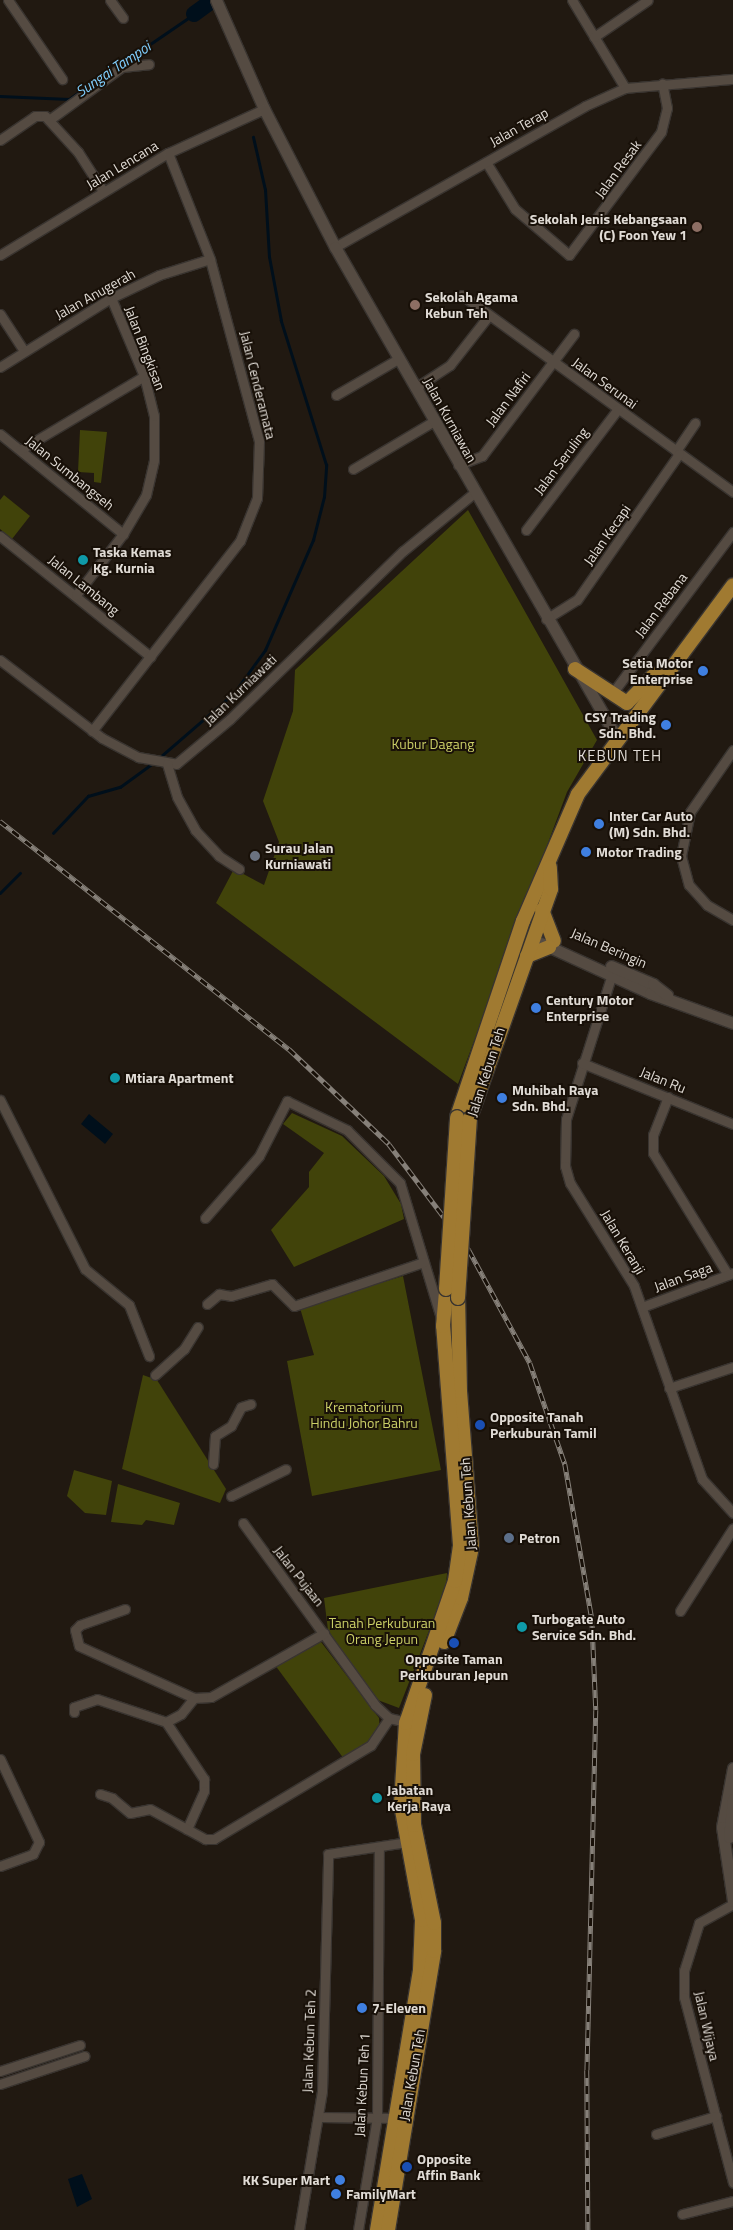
<!DOCTYPE html>
<html>
<head>
<meta charset="utf-8">
<style>
	body { margin:0 }
	#map { position:relative; width:733px; height:2230px; overflow:hidden; background:#211911; font-family:"Titillium Web",sans-serif }
	div>[style] { position:absolute }
	[style*='--x'] { left:calc(var(--x)*1px); top:calc(var(--y)*1px); width:calc(var(--w)*1px); rotate:calc(var(--a)*1deg) }
	.green>* { inset:0; background:#41430a }
	.water>* { inset:0; background:#000f1b }
	.stream>* { height:2.5px; margin:-1.25px; padding:0 1.25px; transform-origin:1.25px; border-radius:1.25px; background:#000f1b }
	.river>* { height:16px; margin:-8px; padding:0 8px; transform-origin:8px; border-radius:8px; background:#000f1b }
	.roads { filter:drop-shadow(1px 0 #393430) drop-shadow(-1px 0 #393430) drop-shadow(0 1px #393430) drop-shadow(0 -1px #393430) }
	.minor>* { height:9px; margin:-4.5px; padding:0 4.5px; transform-origin:4.5px; border-radius:4.5px; background:#554b42 }
	.tertiary>* { height:11px; margin:-5.5px; padding:0 5.5px; transform-origin:5.5px; border-radius:5.5px; background:#554b42 }
	.primary>* { height:14px; margin:-7px; padding:0 7px; transform-origin:7px; border-radius:7px; background:#a07a31 }
	.rail>* { height:4.5px; margin-top:-2.25px; transform-origin:0; background:repeating-linear-gradient(90deg,#181008 0 8px,#868079 0 16px); box-sizing:border-box; border-block:1px solid #868079 }
	.bridges { filter:drop-shadow(1px 0 #393430) drop-shadow(-1px 0 #393430) drop-shadow(0 1px #393430) drop-shadow(0 -1px #393430) }
	.primary-bridge>* { height:14px; margin:-7px; padding:0 7px; transform-origin:7px; border-radius:7px; background:#a07a31 }
	.dots>* { width:14px; height:14px; translate:-50% -50%; box-sizing:border-box; border:2px solid #181008; border-radius:50% }
	span { translate:-50% -50%; white-space:nowrap; text-align:center; line-height:1.15; -webkit-text-stroke:4px #181008; paint-order:stroke }
	.street-label { font-size:14px; color:#e1dcd6 }
	.poi-label { font-size:14px; color:#e1dcd6; font-weight:700 }
	.right { translate:-100% -50%; text-align:right }
	.left { translate:0 -50%; text-align:left }
	.park-label { font-size:14px; color:#cbcf67 }
	.water-label { font-size:15px; color:#80cffe; font-style:italic }
	.neighbourhood-label { font-size:15px; color:#e1dcd6; letter-spacing:1px }
</style>
</head>
<body>
<div id="map">
	<div class="green">
		<div style="clip-path:polygon(80px 430px,107px 432px,101px 483px,94px 482px,94px 473px,78px 472px)"></div>
		<div style="clip-path:polygon(4px 495px,30px 516px,12px 539px,0 529px,0 500px)"></div>
		<div style="clip-path:polygon(468px 510px,597px 740px,567px 792px,458px 1084px,216px 903px,234px 869px,264px 885px,279px 842px,263px 801px,293px 711px,295px 670px)"></div>
		<div style="clip-path:polygon(292px 1113px,342px 1136px,384px 1176px,401px 1204px,404px 1219px,294px 1267px,271px 1230px,309px 1187px,309px 1172px,324px 1153px,283px 1124px)"></div>
		<div style="clip-path:polygon(403px 1276px,441px 1470px,312px 1496px,287px 1361px,314px 1355px,300px 1308px)"></div>
		<div style="clip-path:polygon(143px 1375px,157px 1380px,226px 1489px,220px 1503px,122px 1469px)"></div>
		<div style="clip-path:polygon(74px 1470px,112px 1481px,106px 1515px,85px 1513px,67px 1496px)"></div>
		<div style="clip-path:polygon(118px 1484px,180px 1503px,174px 1525px,146px 1520px,142px 1525px,111px 1522px)"></div>
		<div style="clip-path:polygon(447px 1573px,446px 1587px,399px 1708px,375px 1699px,328px 1630px,324px 1598px)"></div>
		<div style="clip-path:polygon(318px 1638px,379px 1718px,380px 1734px,344px 1759px,275px 1665px)"></div>
	</div>
	<div class="water">
		<div style="clip-path:polygon(89px 1114px,113px 1134px,105px 1144px,81px 1124px)"></div>
		<div style="clip-path:polygon(82px 2174px,92px 2199px,77px 2207px,68px 2179px)"></div>
	</div>
	<div class="stream">
		<div style="--x:121;--y:64;--w:88;--a:-34.4"></div>
		<div style="--x:0;--y:96;--w:69;--a:2.5"></div>
		<div style="--x:69;--y:99;--w:37;--a:-35"></div>
		<div style="--x:159;--y:758;--w:99;--a:-40.9"></div>
		<div style="--x:234;--y:693;--w:53;--a:-54.2"></div>
		<div style="--x:265;--y:650;--w:120;--a:-66.4"></div>
		<div style="--x:313;--y:540;--w:44;--a:-75.7"></div>
		<div style="--x:324;--y:497;--w:32;--a:-86"></div>
		<div style="--x:326;--y:465;--w:151;--a:-107.4"></div>
		<div style="--x:281;--y:321;--w:65;--a:-100.6"></div>
		<div style="--x:269;--y:257;--w:67;--a:-93.4"></div>
		<div style="--x:265;--y:190;--w:54;--a:-102.8"></div>
		<div style="--x:53;--y:833;--w:51;--a:-46.6"></div>
		<div style="--x:88;--y:796;--w:33;--a:-16"></div>
		<div style="--x:120;--y:787;--w:41;--a:-36"></div>
		<div style="--x:0;--y:893;--w:28;--a:-45"></div>
	</div>
	<div class="river">
		<div style="--x:194;--y:14;--w:24;--a:-36"></div>
	</div>
	<div class="roads">
		<div class="minor">
			<div style="--x:8;--y:0;--w:96;--a:55.6"></div>
			<div style="--x:110;--y:0;--w:22;--a:54"></div>
			<div style="--x:572;--y:0;--w:103;--a:58.9"></div>
			<div style="--x:594;--y:37;--w:65;--a:-34.4"></div>
			<div style="--x:49;--y:120;--w:90;--a:-36"></div>
			<div style="--x:122;--y:67;--w:27;--a:-6"></div>
			<div style="--x:0;--y:140;--w:42;--a:-34.4"></div>
			<div style="--x:35;--y:116;--w:10;--a:0"></div>
			<div style="--x:45;--y:116;--w:49;--a:47.5"></div>
			<div style="--x:78;--y:152;--w:46;--a:57.3"></div>
			<div style="--x:486;--y:162;--w:55;--a:58.3"></div>
			<div style="--x:515;--y:209;--w:71;--a:40.4"></div>
			<div style="--x:569;--y:255;--w:154;--a:-53.2"></div>
			<div style="--x:661;--y:132;--w:25;--a:-76"></div>
			<div style="--x:667;--y:108;--w:25;--a:-101"></div>
			<div style="--x:335;--y:247;--w:287;--a:-29.4"></div>
			<div style="--x:585;--y:106;--w:44;--a:-24.2"></div>
			<div style="--x:625;--y:88;--w:108;--a:-4.8"></div>
			<div style="--x:0;--y:255;--w:197;--a:-31.3"></div>
			<div style="--x:168;--y:153;--w:106;--a:-24.6"></div>
			<div style="--x:462;--y:295;--w:335;--a:36"></div>
			<div style="--x:0;--y:314;--w:44;--a:57"></div>
			<div style="--x:0;--y:367;--w:131;--a:-31.9"></div>
			<div style="--x:111;--y:298;--w:53;--a:-25.6"></div>
			<div style="--x:159;--y:275;--w:53;--a:-17.4"></div>
			<div style="--x:415;--y:388;--w:42;--a:-33.3"></div>
			<div style="--x:450;--y:365;--w:63;--a:-52"></div>
			<div style="--x:336;--y:395;--w:72;--a:-30.1"></div>
			<div style="--x:0;--y:434;--w:159;--a:39.1"></div>
			<div style="--x:20;--y:450;--w:144;--a:-30.8"></div>
			<div style="--x:676;--y:451;--w:34;--a:-56"></div>
			<div style="--x:458;--y:465;--w:26;--a:-21"></div>
			<div style="--x:482;--y:456;--w:153;--a:-53"></div>
			<div style="--x:353;--y:469;--w:94;--a:-30.7"></div>
			<div style="--x:526;--y:530;--w:152;--a:-52.8"></div>
			<div style="--x:0;--y:536;--w:193;--a:38.7"></div>
			<div style="--x:76;--y:595;--w:77;--a:-52.4"></div>
			<div style="--x:123;--y:534;--w:45;--a:-59.5"></div>
			<div style="--x:146;--y:495;--w:36;--a:-77"></div>
			<div style="--x:154;--y:460;--w:44;--a:-90"></div>
			<div style="--x:154;--y:416;--w:41;--a:-104"></div>
			<div style="--x:144;--y:376;--w:85;--a:-112.9"></div>
			<div style="--x:546;--y:619;--w:36;--a:-32"></div>
			<div style="--x:577;--y:600;--w:178;--a:-55.1"></div>
			<div style="--x:0;--y:660;--w:128;--a:37.4"></div>
			<div style="--x:102;--y:738;--w:41;--a:27.8"></div>
			<div style="--x:138;--y:757;--w:39;--a:10"></div>
			<div style="--x:176;--y:764;--w:70;--a:-39.8"></div>
			<div style="--x:230;--y:719;--w:241;--a:-44.2"></div>
			<div style="--x:403;--y:551;--w:92;--a:-39.2"></div>
			<div style="--x:611;--y:695;--w:204;--a:-53.2"></div>
			<div style="--x:92;--y:731;--w:241;--a:-52.1"></div>
			<div style="--x:240;--y:541;--w:46;--a:-68.4"></div>
			<div style="--x:257;--y:498;--w:57;--a:-88"></div>
			<div style="--x:259;--y:441;--w:188;--a:-105.1"></div>
			<div style="--x:210;--y:259;--w:114;--a:-111.6"></div>
			<div style="--x:733;--y:750;--w:75;--a:124.7"></div>
			<div style="--x:690;--y:812;--w:45;--a:101.6"></div>
			<div style="--x:681;--y:856;--w:30;--a:75"></div>
			<div style="--x:689;--y:885;--w:27;--a:48"></div>
			<div style="--x:707;--y:905;--w:30;--a:30"></div>
			<div style="--x:167;--y:764;--w:34;--a:73"></div>
			<div style="--x:177;--y:797;--w:38;--a:61"></div>
			<div style="--x:195;--y:830;--w:35;--a:47"></div>
			<div style="--x:219;--y:856;--w:24;--a:33"></div>
			<div style="--x:612;--y:974;--w:152;--a:107.6"></div>
			<div style="--x:566;--y:1119;--w:47;--a:91.2"></div>
			<div style="--x:565;--y:1166;--w:18;--a:74"></div>
			<div style="--x:570;--y:1183;--w:121;--a:58.1"></div>
			<div style="--x:634;--y:1286;--w:205;--a:70.6"></div>
			<div style="--x:702;--y:1479;--w:46;--a:47.6"></div>
			<div style="--x:582;--y:1063;--w:163;--a:22"></div>
			<div style="--x:668;--y:1097;--w:41;--a:111.5"></div>
			<div style="--x:653;--y:1135;--w:18;--a:90"></div>
			<div style="--x:653;--y:1153;--w:143;--a:58.4"></div>
			<div style="--x:0;--y:1100;--w:189;--a:63.3"></div>
			<div style="--x:85;--y:1269;--w:57;--a:39.3"></div>
			<div style="--x:129;--y:1305;--w:55;--a:68.6"></div>
			<div style="--x:205;--y:1218;--w:82;--a:-48.9"></div>
			<div style="--x:259;--y:1156;--w:62;--a:-63"></div>
			<div style="--x:287;--y:1101;--w:67;--a:25.8"></div>
			<div style="--x:347;--y:1130;--w:75;--a:45"></div>
			<div style="--x:400;--y:1183;--w:141;--a:73.1"></div>
			<div style="--x:207;--y:1304;--w:16;--a:-40"></div>
			<div style="--x:219;--y:1294;--w:12;--a:9"></div>
			<div style="--x:231;--y:1296;--w:43;--a:-16.3"></div>
			<div style="--x:272;--y:1284;--w:31;--a:45"></div>
			<div style="--x:294;--y:1306;--w:137;--a:-18.7"></div>
			<div style="--x:642;--y:1307;--w:97;--a:-20.5"></div>
			<div style="--x:155;--y:1375;--w:39;--a:-42"></div>
			<div style="--x:184;--y:1349;--w:26;--a:-58"></div>
			<div style="--x:669;--y:1388;--w:67;--a:-18.2"></div>
			<div style="--x:213;--y:1464;--w:28;--a:-86"></div>
			<div style="--x:215;--y:1436;--w:19;--a:-32"></div>
			<div style="--x:231;--y:1426;--w:21;--a:-62"></div>
			<div style="--x:241;--y:1407;--w:10;--a:-17"></div>
			<div style="--x:231;--y:1496;--w:61;--a:-26.1"></div>
			<div style="--x:243;--y:1523;--w:225;--a:54"></div>
			<div style="--x:375;--y:1705;--w:19;--a:43"></div>
			<div style="--x:389;--y:1718;--w:23;--a:13"></div>
			<div style="--x:125;--y:1609;--w:48;--a:160.4"></div>
			<div style="--x:80;--y:1625;--w:7;--a:135"></div>
			<div style="--x:75;--y:1630;--w:16;--a:76"></div>
			<div style="--x:79;--y:1646;--w:126;--a:24.3"></div>
			<div style="--x:194;--y:1698;--w:17;--a:-3"></div>
			<div style="--x:211;--y:1697;--w:130;--a:-29.5"></div>
			<div style="--x:680;--y:1611;--w:98;--a:-57.4"></div>
			<div style="--x:74;--y:1712;--w:5;--a:-90"></div>
			<div style="--x:74;--y:1707;--w:24;--a:-19"></div>
			<div style="--x:97;--y:1699;--w:73;--a:18.4"></div>
			<div style="--x:166;--y:1722;--w:17;--a:-28"></div>
			<div style="--x:181;--y:1714;--w:21;--a:-51"></div>
			<div style="--x:166;--y:1722;--w:69;--a:56.3"></div>
			<div style="--x:204;--y:1779;--w:12;--a:90"></div>
			<div style="--x:204;--y:1791;--w:42;--a:114.1"></div>
			<div style="--x:0;--y:1759;--w:92;--a:64.8"></div>
			<div style="--x:39;--y:1842;--w:13;--a:117"></div>
			<div style="--x:33;--y:1854;--w:35;--a:160"></div>
			<div style="--x:100;--y:1794;--w:13;--a:18"></div>
			<div style="--x:112;--y:1798;--w:23;--a:40"></div>
			<div style="--x:130;--y:1813;--w:20;--a:-11"></div>
			<div style="--x:150;--y:1809;--w:63;--a:28.6"></div>
			<div style="--x:205;--y:1839;--w:9;--a:0"></div>
			<div style="--x:214;--y:1839;--w:183;--a:-30.9"></div>
			<div style="--x:371;--y:1745;--w:32;--a:-56"></div>
			<div style="--x:733;--y:1904;--w:39;--a:151"></div>
			<div style="--x:699;--y:1923;--w:50;--a:107.4"></div>
			<div style="--x:684;--y:1971;--w:26;--a:90"></div>
			<div style="--x:684;--y:1997;--w:192;--a:75.2"></div>
			<div style="--x:0;--y:2071;--w:84;--a:-18"></div>
			<div style="--x:0;--y:2084;--w:89;--a:-18.4"></div>
			<div style="--x:319;--y:2117;--w:80;--a:0.7"></div>
			<div style="--x:656;--y:2134;--w:63;--a:-16.7"></div>
			<div style="--x:682;--y:2214;--w:53;--a:-14.3"></div>
			<div style="--x:299;--y:2230;--w:141;--a:-80.6"></div>
			<div style="--x:322;--y:2091;--w:237;--a:-88.5"></div>
			<div style="--x:328;--y:1854;--w:80;--a:-8.6"></div>
			<div style="--x:358;--y:2230;--w:114;--a:-80.4"></div>
			<div style="--x:377;--y:2118;--w:268;--a:-89.6"></div>
		</div>
		<div class="tertiary">
			<div style="--x:216;--y:0;--w:119;--a:66.2"></div>
			<div style="--x:264;--y:109;--w:155;--a:62.8"></div>
			<div style="--x:335;--y:247;--w:568;--a:60.14"></div>
			<div style="--x:541;--y:943;--w:120;--a:24.6"></div>
			<div style="--x:650;--y:993;--w:88;--a:19.9"></div>
			<div style="--x:611;--y:966;--w:46;--a:23.2"></div>
			<div style="--x:653;--y:984;--w:18;--a:38"></div>
			<div style="--x:733;--y:1768;--w:60;--a:100.6"></div>
			<div style="--x:722;--y:1827;--w:75;--a:81.5"></div>
			<div style="--x:729;--y:1837;--w:38;--a:-84"></div>
		</div>
		<div class="primary">
			<div style="--x:575;--y:669;--w:62;--a:33.2"></div>
			<div style="--x:627;--y:703;--w:37;--a:-46"></div>
			<div style="--x:653;--y:676;--w:21;--a:-29"></div>
			<div style="--x:542;--y:910;--w:33;--a:69"></div>
			<div style="--x:527;--y:956;--w:24;--a:-22"></div>
			<div style="--x:457;--y:1117;--w:207;--a:-71.4"></div>
			<div style="--x:523;--y:921;--w:138;--a:-66.6"></div>
			<div style="--x:578;--y:794;--w:260;--a:-53.4"></div>
			<div style="--x:470;--y:1118;--w:243;--a:-70.5"></div>
			<div style="--x:551;--y:889;--w:22;--a:-93"></div>
			<div style="--x:444;--y:1642;--w:47;--a:-68.9"></div>
			<div style="--x:461;--y:1598;--w:52;--a:-77.8"></div>
			<div style="--x:472;--y:1547;--w:156;--a:-94.4"></div>
			<div style="--x:460;--y:1391;--w:93;--a:-91.2"></div>
			<div style="--x:377;--y:2230;--w:264;--a:-80.6"></div>
			<div style="--x:420;--y:1970;--w:50;--a:-87.7"></div>
			<div style="--x:422;--y:1920;--w:118;--a:-100.3"></div>
			<div style="--x:401;--y:1804;--w:81;--a:-86.5"></div>
			<div style="--x:406;--y:1723;--w:150;--a:-71"></div>
			<div style="--x:455;--y:1581;--w:36;--a:-82"></div>
			<div style="--x:460;--y:1545;--w:220;--a:-94.4"></div>
			<div style="--x:443;--y:1326;--w:37;--a:-85"></div>
			<div style="--x:388;--y:2230;--w:283;--a:-80.6"></div>
			<div style="--x:434;--y:1951;--w:28;--a:-90"></div>
			<div style="--x:434;--y:1923;--w:100;--a:-101.5"></div>
			<div style="--x:414;--y:1825;--w:71;--a:-90.8"></div>
			<div style="--x:413;--y:1754;--w:60;--a:-78.5"></div>
		</div>
	</div>
	<div class="rail">
		<div style="--x:0;--y:821;--w:368;--a:38.3"></div>
		<div style="--x:289;--y:1049;--w:138;--a:43.5"></div>
		<div style="--x:389;--y:1144;--w:133;--a:53"></div>
		<div style="--x:469;--y:1250;--w:128;--a:61.6"></div>
		<div style="--x:530;--y:1363;--w:107;--a:70.9"></div>
		<div style="--x:565;--y:1464;--w:156;--a:80.1"></div>
		<div style="--x:592;--y:1618;--w:92;--a:87.5"></div>
		<div style="--x:596;--y:1710;--w:360;--a:91.4"></div>
		<div style="--x:587;--y:2070;--w:160;--a:89.6"></div>
	</div>
	<div class="bridges">
		<div class="primary-bridge">
			<div style="--x:446;--y:1289;--w:172;--a:-86.3"></div>
			<div style="--x:458;--y:1298;--w:180;--a:-86.2"></div>
		</div>
	</div>
	<div class="dots">
		<div style="left:697px;top:227px;background:#8d6e63"></div>
		<div style="left:415px;top:305px;background:#8d6e63"></div>
		<div style="left:83px;top:560px;background:#0f9aa8"></div>
		<div style="left:703px;top:671px;background:#3f7fe0"></div>
		<div style="left:666px;top:725px;background:#3f7fe0"></div>
		<div style="left:599px;top:824px;background:#3f7fe0"></div>
		<div style="left:586px;top:852px;background:#3f7fe0"></div>
		<div style="left:255px;top:856px;background:#6b7280"></div>
		<div style="left:536px;top:1008px;background:#3f7fe0"></div>
		<div style="left:115px;top:1078px;background:#0f9aa8"></div>
		<div style="left:502px;top:1098px;background:#3f7fe0"></div>
		<div style="left:480px;top:1425px;background:#1a4fb4"></div>
		<div style="left:509px;top:1538px;background:#5c6f8a"></div>
		<div style="left:522px;top:1627px;background:#0f9aa8"></div>
		<div style="left:454px;top:1643px;background:#1a4fb4"></div>
		<div style="left:377px;top:1798px;background:#0f9aa8"></div>
		<div style="left:362px;top:2008px;background:#3f7fe0"></div>
		<div style="left:407px;top:2167px;background:#1a4fb4"></div>
		<div style="left:340px;top:2180px;background:#3f7fe0"></div>
		<div style="left:336px;top:2194px;background:#3f7fe0"></div>
	</div>
	<div class="street-label">
		<span style="left:519px;top:127px;rotate:-29deg">Jalan Terap</span>
		<span style="left:122px;top:165px;rotate:-31deg">Jalan Lencana</span>
		<span style="left:618px;top:169px;rotate:-54deg">Jalan Resak</span>
		<span style="left:95px;top:294px;rotate:-29deg">Jalan Anugerah</span>
		<span style="left:145px;top:348px;rotate:69deg">Jalan Bingkisan</span>
		<span style="left:605px;top:383px;rotate:36deg">Jalan Serunai</span>
		<span style="left:258px;top:385px;rotate:76deg">Jalan Cenderamata</span>
		<span style="left:508px;top:399px;rotate:-53deg">Jalan Nafiri</span>
		<span style="left:450px;top:420px;rotate:61deg">Jalan Kurniawan</span>
		<span style="left:561px;top:461px;rotate:-53deg">Jalan Seruling</span>
		<span style="left:70px;top:473px;rotate:39deg">Jalan Sumbangseh</span>
		<span style="left:607px;top:535px;rotate:-55deg">Jalan Kecapi</span>
		<span style="left:84px;top:585px;rotate:39deg">Jalan Lambang</span>
		<span style="left:661px;top:605px;rotate:-53deg">Jalan Rebana</span>
		<span style="left:240px;top:690px;rotate:-44deg">Jalan Kurniawati</span>
		<span style="left:609px;top:948px;rotate:23deg">Jalan Beringin</span>
		<span style="left:486px;top:1072px;rotate:-72deg">Jalan Kebun Teh</span>
		<span style="left:663px;top:1080px;rotate:22deg">Jalan Ru</span>
		<span style="left:623px;top:1242px;rotate:59deg">Jalan Keranji</span>
		<span style="left:683px;top:1277px;rotate:-20deg">Jalan Saga</span>
		<span style="left:468px;top:1504px;rotate:-94deg">Jalan Kebun Teh</span>
		<span style="left:299px;top:1576px;rotate:52deg">Jalan Pujaan</span>
		<span style="left:707px;top:2026px;rotate:77deg">Jalan Wijaya</span>
		<span style="left:309px;top:2041px;rotate:-88deg">Jalan Kebun Teh 2</span>
		<span style="left:412px;top:2075px;rotate:-80deg">Jalan Kebun Teh</span>
		<span style="left:362px;top:2085px;rotate:-87deg">Jalan Kebun Teh 1</span>
	</div>
	<div class="poi-label">
		<span class="right" style="left:687px;top:227px">Sekolah Jenis Kebangsaan<br>(C) Foon Yew 1</span>
		<span class="left" style="left:425px;top:305px">Sekolah Agama<br>Kebun Teh</span>
		<span class="left" style="left:93px;top:560px">Taska Kemas<br>Kg. Kurnia</span>
		<span class="right" style="left:693px;top:671px">Setia Motor<br>Enterprise</span>
		<span class="right" style="left:656px;top:725px">CSY Trading<br>Sdn. Bhd.</span>
		<span class="left" style="left:609px;top:824px">Inter Car Auto<br>(M) Sdn. Bhd.</span>
		<span class="left" style="left:265px;top:856px">Surau Jalan<br>Kurniawati</span>
		<span class="left" style="left:596px;top:852px">Motor Trading</span>
		<span class="left" style="left:546px;top:1008px">Century Motor<br>Enterprise</span>
		<span class="left" style="left:125px;top:1078px">Mtiara Apartment</span>
		<span class="left" style="left:512px;top:1098px">Muhibah Raya<br>Sdn. Bhd.</span>
		<span class="left" style="left:490px;top:1425px">Opposite Tanah<br>Perkuburan Tamil</span>
		<span class="left" style="left:519px;top:1538px">Petron</span>
		<span class="left" style="left:532px;top:1627px">Turbogate Auto<br>Service Sdn. Bhd.</span>
		<span style="left:454px;top:1667px">Opposite Taman<br>Perkuburan Jepun</span>
		<span class="left" style="left:387px;top:1798px">Jabatan<br>Kerja Raya</span>
		<span class="left" style="left:372px;top:2008px">7-Eleven</span>
		<span class="left" style="left:417px;top:2167px">Opposite<br>Affin Bank</span>
		<span class="right" style="left:330px;top:2180px">KK Super Mart</span>
		<span class="left" style="left:346px;top:2194px">FamilyMart</span>
	</div>
	<div class="park-label">
		<span style="left:433px;top:744px">Kubur Dagang</span>
		<span style="left:364px;top:1415px">Krematorium<br>Hindu Johor Bahru</span>
		<span style="left:382px;top:1631px">Tanah Perkuburan<br>Orang Jepun</span>
	</div>
	<div class="water-label">
		<span style="left:113px;top:69px;rotate:-34deg">Sungai Tampoi</span>
	</div>
	<div class="neighbourhood-label">
		<span style="left:620px;top:756px">KEBUN TEH</span>
	</div>
</div>
</body>
</html>
